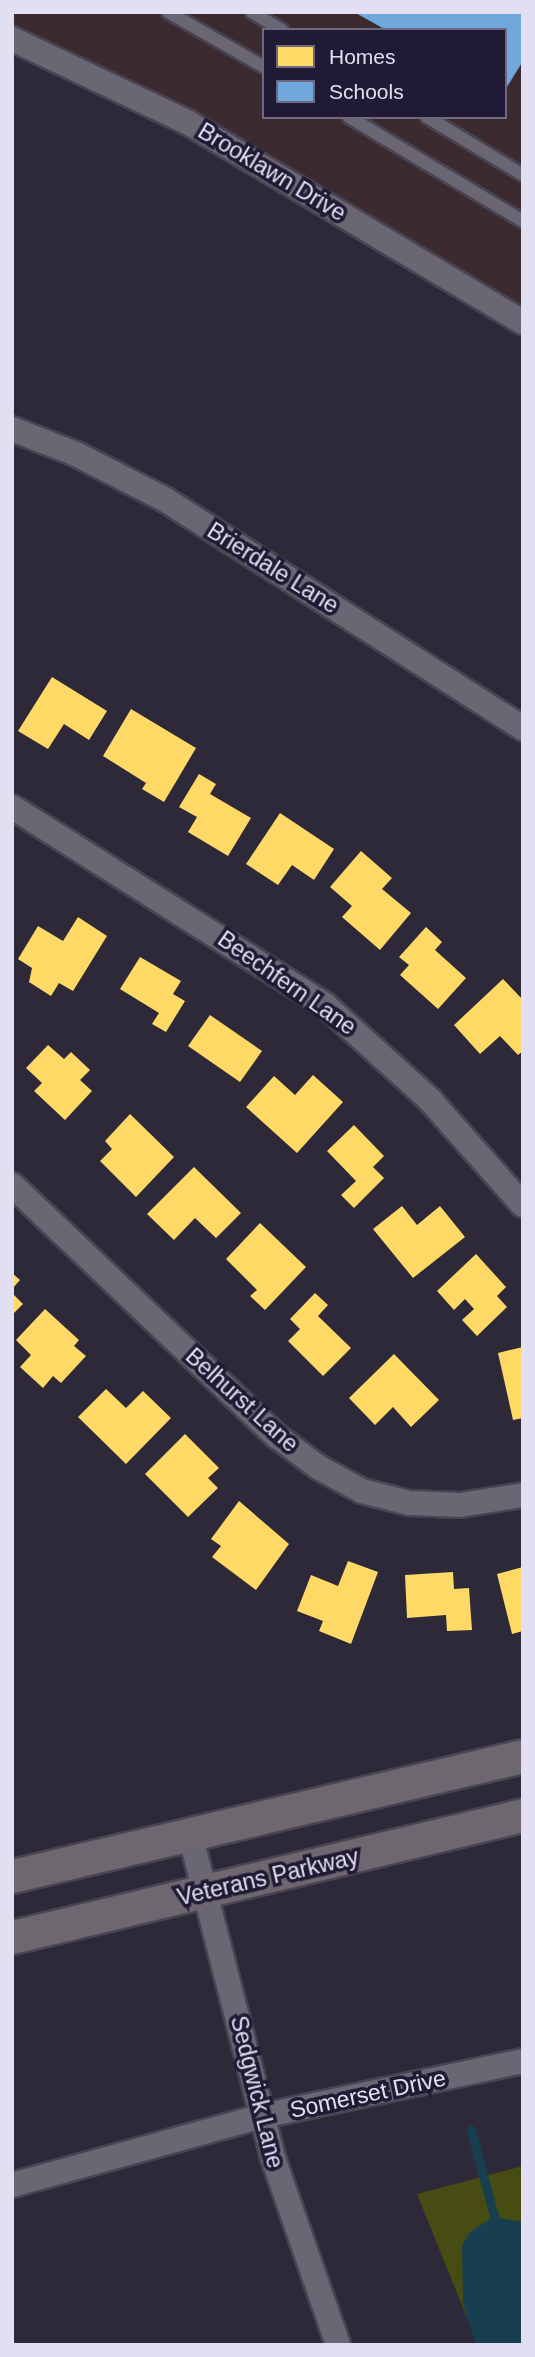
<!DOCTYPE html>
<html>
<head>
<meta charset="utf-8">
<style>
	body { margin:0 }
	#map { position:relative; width:535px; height:2357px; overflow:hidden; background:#2e2939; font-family:Helvetica,sans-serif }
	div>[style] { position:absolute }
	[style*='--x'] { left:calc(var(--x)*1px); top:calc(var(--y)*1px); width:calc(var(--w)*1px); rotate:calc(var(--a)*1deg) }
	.education>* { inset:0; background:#3b2a2f }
	.forest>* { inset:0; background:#474d12 }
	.water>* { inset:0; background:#183f4f }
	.homes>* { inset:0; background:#ffd966 }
	.schools>* { inset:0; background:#6fa8dc }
	.stream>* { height:9px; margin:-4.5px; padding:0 4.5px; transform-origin:4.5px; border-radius:4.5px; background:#183f4f }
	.roads { filter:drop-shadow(2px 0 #484452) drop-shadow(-2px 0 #484452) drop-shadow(0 2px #484452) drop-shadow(0 -2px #484452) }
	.lane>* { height:12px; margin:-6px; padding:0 6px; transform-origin:6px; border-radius:6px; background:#6a6673 }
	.street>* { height:24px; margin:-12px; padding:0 12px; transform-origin:12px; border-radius:12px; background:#6a6673 }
	.secondary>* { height:33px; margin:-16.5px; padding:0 16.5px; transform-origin:16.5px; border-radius:16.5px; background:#6d686f }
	span { translate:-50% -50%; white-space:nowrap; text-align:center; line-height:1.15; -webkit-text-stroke:7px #201a34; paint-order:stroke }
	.street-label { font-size:23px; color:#e2dff2 }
	.frame { position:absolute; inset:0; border:14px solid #e2dff2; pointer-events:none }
	.legend { position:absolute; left:262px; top:28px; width:245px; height:91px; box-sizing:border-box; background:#201a34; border:2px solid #6e6980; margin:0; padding:9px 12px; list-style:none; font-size:21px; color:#e2dff2 }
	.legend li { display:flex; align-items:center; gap:14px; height:35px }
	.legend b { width:35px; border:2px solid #6e6980 }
</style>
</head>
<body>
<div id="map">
	<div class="education">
		<div style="clip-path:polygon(evenodd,12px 12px,523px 12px,523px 322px,12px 39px,12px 12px,264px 30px,505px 30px,505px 117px,264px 117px,264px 30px)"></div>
	</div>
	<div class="forest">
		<div style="clip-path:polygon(523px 2166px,523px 2345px,478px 2345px,417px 2194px)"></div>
	</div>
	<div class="water">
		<div style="clip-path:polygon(493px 2217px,523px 2222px,523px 2345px,476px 2345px,463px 2304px,462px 2245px,470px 2232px)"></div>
	</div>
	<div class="homes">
		<div style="clip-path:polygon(52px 677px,107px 711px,89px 740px,64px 724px,48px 749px,18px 731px)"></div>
		<div style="clip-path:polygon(131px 709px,196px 748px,164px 802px,142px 789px,146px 783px,103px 756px)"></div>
		<div style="clip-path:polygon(199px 774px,216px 784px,210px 794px,251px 818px,228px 856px,188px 832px,197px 817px,179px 807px)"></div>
		<div style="clip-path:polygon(280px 813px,334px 849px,314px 880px,292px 865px,278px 885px,246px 864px)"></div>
		<div style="clip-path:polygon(361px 851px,392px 878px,382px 889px,411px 913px,380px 950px,342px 917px,352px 906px,330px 887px)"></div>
		<div style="clip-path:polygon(78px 917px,107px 936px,73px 991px,59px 983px,51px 996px,29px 982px,32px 968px,18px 959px,38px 926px,63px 941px)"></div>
		<div style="clip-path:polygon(426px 927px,442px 942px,435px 950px,466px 978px,438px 1009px,400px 975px,409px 965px,399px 957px)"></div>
		<div style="clip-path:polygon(140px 957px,181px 981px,173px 994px,185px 1001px,166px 1032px,152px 1024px,159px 1013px,120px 989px)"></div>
		<div style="clip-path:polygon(503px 979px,523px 1000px,523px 1051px,518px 1055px,500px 1036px,480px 1054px,454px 1025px)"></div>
		<div style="clip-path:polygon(210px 1015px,262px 1051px,240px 1082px,188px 1046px)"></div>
		<div style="clip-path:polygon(48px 1045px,64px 1059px,71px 1052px,90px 1070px,80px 1080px,92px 1091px,65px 1120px,34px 1091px,42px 1083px,26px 1068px)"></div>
		<div style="clip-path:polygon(313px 1075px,343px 1102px,297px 1153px,246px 1107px,274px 1076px,295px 1095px)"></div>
		<div style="clip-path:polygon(130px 1114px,174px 1157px,136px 1197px,100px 1161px,112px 1149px,105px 1141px)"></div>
		<div style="clip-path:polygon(354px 1125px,384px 1156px,373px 1167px,384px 1178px,354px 1208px,341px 1195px,356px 1181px,327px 1151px)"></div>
		<div style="clip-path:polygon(194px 1167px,241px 1213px,216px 1238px,195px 1218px,174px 1240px,147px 1214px)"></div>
		<div style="clip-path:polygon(402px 1206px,417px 1225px,440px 1206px,465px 1237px,413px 1278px,373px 1229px)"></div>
		<div style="clip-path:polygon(260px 1223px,306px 1267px,265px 1310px,250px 1296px,257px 1290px,226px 1259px)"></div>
		<div style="clip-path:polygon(476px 1254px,506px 1287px,497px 1296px,507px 1307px,477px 1336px,462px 1320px,474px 1309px,465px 1299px,454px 1310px,437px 1291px)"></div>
		<div style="clip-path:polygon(12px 1273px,20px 1280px,12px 1289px)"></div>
		<div style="clip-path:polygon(12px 1293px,23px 1304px,12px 1315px)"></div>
		<div style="clip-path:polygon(315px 1293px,328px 1305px,318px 1316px,351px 1348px,323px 1376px,288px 1341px,300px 1329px,290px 1319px)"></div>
		<div style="clip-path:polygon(45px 1309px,79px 1340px,74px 1346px,86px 1356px,61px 1383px,53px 1376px,43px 1388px,20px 1367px,31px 1355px,16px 1340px)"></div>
		<div style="clip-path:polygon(523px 1347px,523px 1418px,513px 1420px,498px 1353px)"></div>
		<div style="clip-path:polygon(394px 1354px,439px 1400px,411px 1427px,393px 1407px,375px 1425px,349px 1398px)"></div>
		<div style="clip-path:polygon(106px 1389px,126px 1408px,143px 1391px,171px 1418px,126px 1464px,78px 1417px)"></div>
		<div style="clip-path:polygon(185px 1434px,219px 1468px,208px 1478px,218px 1488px,188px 1517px,145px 1474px)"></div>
		<div style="clip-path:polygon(239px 1501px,289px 1544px,256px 1590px,212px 1557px,221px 1546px,211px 1539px)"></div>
		<div style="clip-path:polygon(348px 1561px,378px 1572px,351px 1644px,319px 1631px,323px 1621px,297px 1611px,311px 1575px,338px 1586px)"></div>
		<div style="clip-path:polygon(523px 1567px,523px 1631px,512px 1634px,497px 1574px)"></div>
		<div style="clip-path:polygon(453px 1572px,454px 1589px,469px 1588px,472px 1630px,447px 1631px,446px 1615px,407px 1618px,405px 1575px)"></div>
	</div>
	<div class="schools">
		<div style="clip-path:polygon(354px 12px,523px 12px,523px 61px,505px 90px,505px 30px,386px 30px)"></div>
	</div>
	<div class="stream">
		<div style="--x:471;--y:2130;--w:100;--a:75"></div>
	</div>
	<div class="roads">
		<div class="lane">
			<div style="--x:168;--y:12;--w:111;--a:29.8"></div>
			<div style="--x:252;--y:12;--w:35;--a:31"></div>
			<div style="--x:349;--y:117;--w:203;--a:30.9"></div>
			<div style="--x:427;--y:117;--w:112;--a:31.1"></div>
		</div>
		<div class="street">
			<div style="--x:12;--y:39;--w:194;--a:25.4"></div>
			<div style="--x:187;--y:122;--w:391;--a:30.8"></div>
			<div style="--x:12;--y:429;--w:69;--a:21.3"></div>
			<div style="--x:76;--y:454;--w:101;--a:27.1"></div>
			<div style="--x:166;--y:500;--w:424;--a:32.6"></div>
			<div style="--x:12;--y:807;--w:370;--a:32.3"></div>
			<div style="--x:325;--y:1005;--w:142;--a:42.1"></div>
			<div style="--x:430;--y:1100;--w:140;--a:48.5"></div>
			<div style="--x:12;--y:1185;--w:366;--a:43.5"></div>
			<div style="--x:278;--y:1437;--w:50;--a:36.9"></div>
			<div style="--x:318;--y:1467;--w:50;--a:28.6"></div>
			<div style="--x:362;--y:1491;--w:49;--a:14.3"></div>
			<div style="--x:409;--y:1503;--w:51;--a:2.2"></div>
			<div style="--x:460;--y:1505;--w:64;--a:-9"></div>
			<div style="--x:190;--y:1834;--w:334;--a:75.6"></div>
			<div style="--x:273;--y:2158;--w:198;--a:70.8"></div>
			<div style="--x:12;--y:2185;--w:259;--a:-15.4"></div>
			<div style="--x:262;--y:2116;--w:267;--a:-11.9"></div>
		</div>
		<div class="secondary">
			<div style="--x:12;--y:1876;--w:525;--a:-13.22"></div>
			<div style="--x:12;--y:1937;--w:525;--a:-13.43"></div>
		</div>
	</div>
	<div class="street-label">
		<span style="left:272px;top:172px;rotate:31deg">Brooklawn Drive</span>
		<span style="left:273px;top:568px;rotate:32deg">Brierdale Lane</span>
		<span style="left:287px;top:983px;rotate:35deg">Beechfern Lane</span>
		<span style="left:242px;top:1400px;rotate:42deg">Belhurst Lane</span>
		<span style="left:268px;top:1877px;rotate:-13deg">Veterans Parkway</span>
		<span style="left:257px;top:2092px;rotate:76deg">Sedgwick Lane</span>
		<span style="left:368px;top:2094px;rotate:-12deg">Somerset Drive</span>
	</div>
	<div class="frame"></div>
	<ul class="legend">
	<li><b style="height:19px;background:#ffd966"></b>Homes</li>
	<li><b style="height:19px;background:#6fa8dc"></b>Schools</li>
	</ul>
</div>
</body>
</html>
